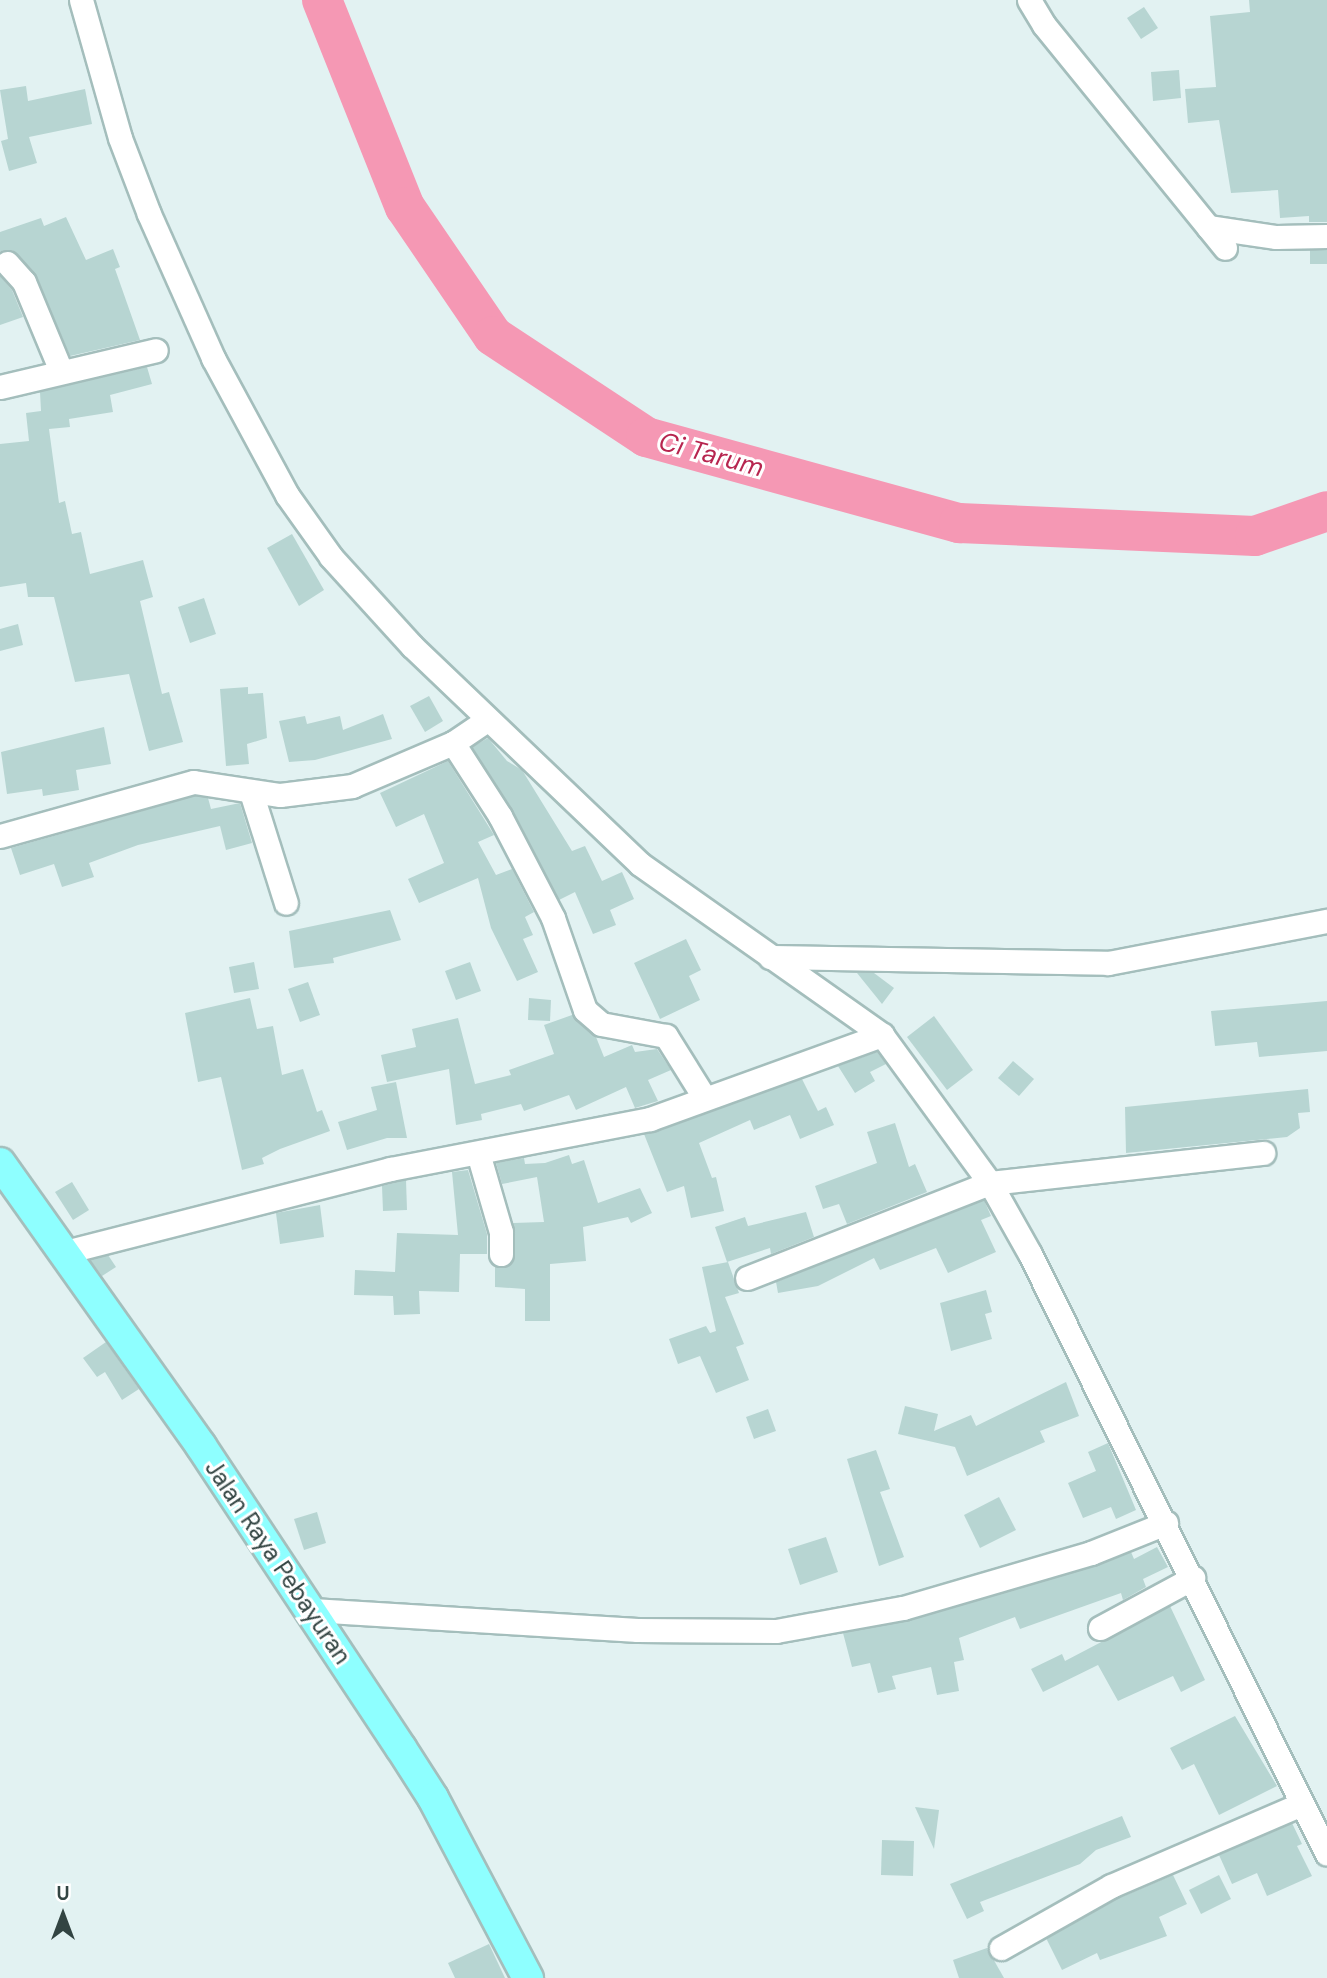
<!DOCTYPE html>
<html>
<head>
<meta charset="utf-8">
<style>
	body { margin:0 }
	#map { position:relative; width:1327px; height:1978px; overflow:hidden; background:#e2f2f2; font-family:"DM Sans",sans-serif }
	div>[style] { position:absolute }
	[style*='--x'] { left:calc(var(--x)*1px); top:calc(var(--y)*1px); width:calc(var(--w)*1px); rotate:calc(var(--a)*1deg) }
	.river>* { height:40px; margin:-20px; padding:0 20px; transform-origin:20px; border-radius:20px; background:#f598b4 }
	.building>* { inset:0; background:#b7d5d2 }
	.roads { filter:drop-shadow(2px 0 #a4bebc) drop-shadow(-2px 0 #a4bebc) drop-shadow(0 2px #a4bebc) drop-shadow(0 -2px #a4bebc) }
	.minor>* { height:23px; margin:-11.5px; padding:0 11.5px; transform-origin:11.5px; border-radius:11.5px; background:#fff }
	.major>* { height:30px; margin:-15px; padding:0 15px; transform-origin:15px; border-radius:15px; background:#8effff }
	span { translate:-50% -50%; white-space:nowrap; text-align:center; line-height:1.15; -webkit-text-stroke:6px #fff; paint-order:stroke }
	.street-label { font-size:24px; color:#324442 }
	.water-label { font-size:26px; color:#b7254f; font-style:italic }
	.north { position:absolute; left:28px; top:1880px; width:70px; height:70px; -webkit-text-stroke:5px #fff; paint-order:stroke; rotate:0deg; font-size:19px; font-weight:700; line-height:28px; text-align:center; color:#324442 }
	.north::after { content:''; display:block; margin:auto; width:24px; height:32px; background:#324442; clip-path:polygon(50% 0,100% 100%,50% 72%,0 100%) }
</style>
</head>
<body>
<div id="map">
	<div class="river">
		<div style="--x:322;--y:0;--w:223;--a:68.2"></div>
		<div style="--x:405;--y:207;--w:156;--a:55.7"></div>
		<div style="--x:493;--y:336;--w:183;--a:33.4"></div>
		<div style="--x:646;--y:437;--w:325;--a:15.4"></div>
		<div style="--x:959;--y:523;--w:296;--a:2.5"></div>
		<div style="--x:1255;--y:536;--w:76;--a:-19.1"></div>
	</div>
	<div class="building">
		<div style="clip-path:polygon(1249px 0,1327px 0,1327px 222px,1309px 222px,1309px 216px,1280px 218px,1278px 190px,1231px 193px,1219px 120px,1188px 123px,1185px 89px,1216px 87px,1210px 16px,1250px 12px)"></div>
		<div style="clip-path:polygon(1144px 7px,1158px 28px,1141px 39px,1127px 18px)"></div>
		<div style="clip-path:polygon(1179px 70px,1181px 98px,1153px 101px,1151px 72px)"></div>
		<div style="clip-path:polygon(26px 86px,28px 101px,85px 89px,92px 124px,29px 137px,37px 163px,9px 171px,1px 141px,8px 139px,0 90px)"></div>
		<div style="clip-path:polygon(66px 217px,86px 260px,113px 249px,120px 267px,115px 269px,140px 340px,70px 356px,35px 273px,12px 250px,0 251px,0 232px,41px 218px,44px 226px)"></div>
		<div style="clip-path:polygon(1310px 250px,1327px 250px,1327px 264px,1310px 264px)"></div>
		<div style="clip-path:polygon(0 276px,12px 290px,23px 317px,0 325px)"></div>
		<div style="clip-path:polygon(147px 367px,152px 384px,110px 395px,113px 412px,69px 419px,70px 427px,49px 429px,59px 503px,65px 501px,72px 534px,81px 532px,90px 574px,143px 560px,153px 597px,140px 601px,162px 694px,169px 692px,183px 742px,149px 751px,129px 674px,75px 682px,54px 597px,28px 597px,26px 583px,0 587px,0 444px,29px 441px,26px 413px,41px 411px,40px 392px)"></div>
		<div style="clip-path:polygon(292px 534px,324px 590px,299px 606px,267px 548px)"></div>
		<div style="clip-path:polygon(204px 598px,216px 634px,190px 643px,178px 607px)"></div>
		<div style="clip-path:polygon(18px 624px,23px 645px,0 651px,0 629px)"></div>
		<div style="clip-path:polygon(248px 687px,248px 694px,263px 693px,267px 738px,247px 744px,249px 764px,226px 766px,220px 689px)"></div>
		<div style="clip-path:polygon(429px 696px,443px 721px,425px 732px,410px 706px)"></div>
		<div style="clip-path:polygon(383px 714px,392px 739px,315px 760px,289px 762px,279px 721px,305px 716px,307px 724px,340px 716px,343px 730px)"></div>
		<div style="clip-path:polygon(104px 727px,111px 764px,76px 770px,79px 790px,43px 796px,42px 789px,7px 794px,1px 752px)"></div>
		<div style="clip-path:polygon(488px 738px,507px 761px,522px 770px,572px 851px,585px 846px,602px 881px,622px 872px,634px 899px,610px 910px,616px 925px,593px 934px,575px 892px,559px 900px,512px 809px,472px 747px)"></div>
		<div style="clip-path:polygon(448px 761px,494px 835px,478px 842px,496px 875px,512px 869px,534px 912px,525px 917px,533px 935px,523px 939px,538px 972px,517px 981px,491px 928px,478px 878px,419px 903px,408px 879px,444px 863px,424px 814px,396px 827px,380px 793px)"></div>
		<div style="clip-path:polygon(195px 796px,208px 798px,211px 809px,240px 803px,252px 843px,226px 850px,220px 826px,138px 845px,89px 863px,94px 877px,62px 887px,54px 864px,20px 875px,11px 848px)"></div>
		<div style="clip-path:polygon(390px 910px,401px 940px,333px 958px,334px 963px,294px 968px,289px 931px)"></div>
		<div style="clip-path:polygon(686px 939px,701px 970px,689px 976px,700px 1000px,660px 1019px,634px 963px)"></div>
		<div style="clip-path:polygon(254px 962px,259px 989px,234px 993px,229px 967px)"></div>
		<div style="clip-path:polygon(470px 962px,481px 991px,456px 1000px,445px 971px)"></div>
		<div style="clip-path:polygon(857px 973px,874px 973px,894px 988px,882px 1004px)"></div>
		<div style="clip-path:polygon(308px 982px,320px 1015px,300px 1022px,288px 989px)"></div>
		<div style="clip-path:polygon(250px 998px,257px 1029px,273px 1026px,282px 1075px,303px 1069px,317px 1112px,322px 1110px,330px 1131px,280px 1149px,262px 1158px,264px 1164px,242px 1170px,221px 1077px,198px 1082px,185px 1013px)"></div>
		<div style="clip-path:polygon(529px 998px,551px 1000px,550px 1021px,528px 1020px)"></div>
		<div style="clip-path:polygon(1327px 1001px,1327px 1051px,1259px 1057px,1257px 1042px,1215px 1046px,1211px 1011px)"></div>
		<div style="clip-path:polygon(572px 1015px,596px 1037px,604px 1057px,632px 1045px,635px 1052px,657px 1049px,671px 1070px,648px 1080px,658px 1101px,635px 1108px,626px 1087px,576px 1110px,569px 1095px,524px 1111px,521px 1104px,481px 1114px,482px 1120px,456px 1125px,449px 1069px,387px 1082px,381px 1055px,416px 1047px,412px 1029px,458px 1018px,475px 1084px,511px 1075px,509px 1070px,554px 1054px,544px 1025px)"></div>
		<div style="clip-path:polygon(934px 1016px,973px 1070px,947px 1090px,907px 1037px)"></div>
		<div style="clip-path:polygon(877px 1052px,886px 1064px,870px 1072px,875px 1081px,855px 1093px,838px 1066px)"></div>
		<div style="clip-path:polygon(1013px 1061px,1034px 1079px,1019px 1096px,998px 1078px)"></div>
		<div style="clip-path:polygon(802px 1079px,818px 1111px,826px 1107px,834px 1125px,800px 1139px,790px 1115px,754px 1130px,750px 1120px,699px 1143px,712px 1178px,716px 1177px,724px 1211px,691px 1218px,684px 1186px,667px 1192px,644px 1134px)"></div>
		<div style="clip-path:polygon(396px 1082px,407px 1138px,387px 1138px,347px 1150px,338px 1122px,377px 1110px,371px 1087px)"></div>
		<div style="clip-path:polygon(1308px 1089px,1310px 1112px,1298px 1113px,1300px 1128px,1287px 1137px,1126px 1153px,1125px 1107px)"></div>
		<div style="clip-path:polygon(895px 1123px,909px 1167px,915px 1164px,927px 1192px,847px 1224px,839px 1204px,823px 1209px,815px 1186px,877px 1163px,867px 1132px)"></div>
		<div style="clip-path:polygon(569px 1155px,572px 1164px,584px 1160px,598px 1203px,640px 1188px,652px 1213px,631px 1223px,628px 1217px,583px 1227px,586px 1261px,550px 1264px,550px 1321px,525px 1321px,525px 1289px,495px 1287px,495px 1266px,507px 1266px,513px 1260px,513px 1223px,544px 1222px,537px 1177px,502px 1184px,496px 1163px,524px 1158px,525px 1164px,545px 1163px)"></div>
		<div style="clip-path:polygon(468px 1170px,487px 1234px,487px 1254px,460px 1254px,459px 1292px,419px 1291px,420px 1314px,394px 1315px,393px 1296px,354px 1295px,355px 1270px,395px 1272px,397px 1233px,458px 1235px,452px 1172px)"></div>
		<div style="clip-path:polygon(406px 1180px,407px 1210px,383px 1211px,382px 1186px)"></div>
		<div style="clip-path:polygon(72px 1182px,89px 1210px,73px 1220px,55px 1192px)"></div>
		<div style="clip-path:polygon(984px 1200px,991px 1216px,981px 1220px,996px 1252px,948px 1273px,936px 1248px,880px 1270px,874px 1258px,818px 1286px,778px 1293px,776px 1282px)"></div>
		<div style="clip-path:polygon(320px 1205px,324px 1237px,280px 1244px,276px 1213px)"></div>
		<div style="clip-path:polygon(806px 1212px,814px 1237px,771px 1254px,770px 1248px,727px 1262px,715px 1227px,745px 1217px,748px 1226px)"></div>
		<div style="clip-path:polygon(108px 1255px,116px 1267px,102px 1276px,90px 1260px)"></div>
		<div style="clip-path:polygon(728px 1262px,739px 1293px,725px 1297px,744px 1344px,736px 1347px,749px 1380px,716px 1393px,700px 1356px,678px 1364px,669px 1339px,706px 1326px,710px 1333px,716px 1331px,702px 1267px)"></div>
		<div style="clip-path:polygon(986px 1290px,992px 1312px,985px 1314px,992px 1339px,951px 1351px,940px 1303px)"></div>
		<div style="clip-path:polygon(106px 1342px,139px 1389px,122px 1400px,105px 1372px,97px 1377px,83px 1358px)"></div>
		<div style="clip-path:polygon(1066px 1382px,1079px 1416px,1040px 1431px,1045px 1442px,967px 1476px,955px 1447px,898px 1434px,905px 1406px,938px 1414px,934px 1431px,971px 1415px,976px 1426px)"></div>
		<div style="clip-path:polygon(768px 1409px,776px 1431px,754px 1439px,746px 1417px)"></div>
		<div style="clip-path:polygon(1108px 1443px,1136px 1510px,1116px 1519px,1111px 1507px,1083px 1518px,1068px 1483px,1096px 1471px,1088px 1452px)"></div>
		<div style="clip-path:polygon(876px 1450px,890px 1489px,880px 1492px,904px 1557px,879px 1566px,847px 1459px)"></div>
		<div style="clip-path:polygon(999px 1497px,1016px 1530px,980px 1548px,964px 1515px)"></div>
		<div style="clip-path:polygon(317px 1512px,326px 1543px,304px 1550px,294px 1519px)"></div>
		<div style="clip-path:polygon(826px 1537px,838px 1572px,800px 1585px,788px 1549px)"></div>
		<div style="clip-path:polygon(1157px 1547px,1168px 1567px,1143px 1579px,1146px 1587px,1123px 1600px,1121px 1593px,1020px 1629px,1015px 1617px,959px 1638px,964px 1660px,954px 1662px,959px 1691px,937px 1695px,931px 1667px,892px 1676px,896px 1689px,878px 1693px,870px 1663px,852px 1667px,843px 1633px,907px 1621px,1131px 1552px,1134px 1559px)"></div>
		<div style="clip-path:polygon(1170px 1606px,1205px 1680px,1181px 1692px,1173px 1676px,1118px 1701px,1098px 1665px,1043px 1692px,1031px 1669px,1062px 1654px,1065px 1661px)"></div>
		<div style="clip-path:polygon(1235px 1716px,1277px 1786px,1219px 1815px,1194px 1764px,1182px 1770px,1170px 1748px)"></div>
		<div style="clip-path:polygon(915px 1807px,939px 1810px,934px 1849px)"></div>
		<div style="clip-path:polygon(1122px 1816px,1131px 1837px,1096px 1850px,1080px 1864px,980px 1902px,984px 1911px,967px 1919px,950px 1884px)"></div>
		<div style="clip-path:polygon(1292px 1823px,1302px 1844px,1297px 1846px,1312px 1876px,1267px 1896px,1257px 1873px,1232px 1884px,1219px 1855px)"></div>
		<div style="clip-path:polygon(882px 1840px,914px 1841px,913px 1876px,881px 1875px)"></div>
		<div style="clip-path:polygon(1173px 1875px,1187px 1904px,1159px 1917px,1167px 1936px,1100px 1960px,1097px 1953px,1062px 1970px,1046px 1938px,1117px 1899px)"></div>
		<div style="clip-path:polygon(1219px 1875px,1231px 1899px,1201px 1914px,1189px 1890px)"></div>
		<div style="clip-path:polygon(489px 1944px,505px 1978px,455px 1978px,448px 1963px)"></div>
		<div style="clip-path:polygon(987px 1948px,1004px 1978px,959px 1978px,953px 1960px)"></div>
	</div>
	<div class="roads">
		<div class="minor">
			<div style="--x:81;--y:0;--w:143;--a:74.2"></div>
			<div style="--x:120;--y:138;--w:81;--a:69.1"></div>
			<div style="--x:149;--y:214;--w:158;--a:66"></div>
			<div style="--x:213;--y:358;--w:156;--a:61.6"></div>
			<div style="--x:287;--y:495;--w:76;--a:54.6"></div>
			<div style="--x:331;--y:557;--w:120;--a:47.7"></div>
			<div style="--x:412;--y:646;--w:315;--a:43.7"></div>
			<div style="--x:640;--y:864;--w:296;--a:35.2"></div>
			<div style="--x:882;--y:1035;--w:183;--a:53.9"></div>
			<div style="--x:990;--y:1183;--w:81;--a:60.6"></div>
			<div style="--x:1030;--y:1254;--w:669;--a:63.66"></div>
			<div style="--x:1029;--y:0;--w:29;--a:59"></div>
			<div style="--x:1044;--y:25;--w:287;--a:50.9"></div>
			<div style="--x:1208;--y:227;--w:69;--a:8.4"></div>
			<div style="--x:1276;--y:237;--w:51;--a:-1.1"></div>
			<div style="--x:7;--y:263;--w:25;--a:48"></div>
			<div style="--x:24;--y:282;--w:96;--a:67.4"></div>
			<div style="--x:0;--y:387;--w:160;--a:-13.3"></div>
			<div style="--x:453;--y:743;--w:87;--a:57.2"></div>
			<div style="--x:500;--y:816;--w:115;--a:62.5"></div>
			<div style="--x:553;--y:918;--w:97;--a:70.8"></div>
			<div style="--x:585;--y:1010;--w:21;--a:41"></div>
			<div style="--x:601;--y:1024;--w:66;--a:10.5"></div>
			<div style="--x:666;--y:1036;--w:72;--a:58.1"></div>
			<div style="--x:251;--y:792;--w:116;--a:72.5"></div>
			<div style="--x:0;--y:836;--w:201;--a:-15.6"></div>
			<div style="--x:194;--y:782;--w:87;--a:8.6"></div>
			<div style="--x:280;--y:795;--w:73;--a:-7.1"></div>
			<div style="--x:352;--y:786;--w:110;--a:-23.1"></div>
			<div style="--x:453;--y:743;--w:41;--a:-34.1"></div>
			<div style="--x:770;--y:957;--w:338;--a:1"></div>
			<div style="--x:1108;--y:963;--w:223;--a:-10.9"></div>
			<div style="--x:478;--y:1153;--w:82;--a:73.8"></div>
			<div style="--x:501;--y:1232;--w:22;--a:90"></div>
			<div style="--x:61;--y:1253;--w:340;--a:-14.3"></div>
			<div style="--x:390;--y:1169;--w:265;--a:-10.9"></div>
			<div style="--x:650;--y:1119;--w:247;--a:-19.9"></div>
			<div style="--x:747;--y:1278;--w:261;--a:-21.4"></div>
			<div style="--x:990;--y:1183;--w:275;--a:-6.3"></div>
			<div style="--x:312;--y:1610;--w:326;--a:3.5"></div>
			<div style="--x:637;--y:1630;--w:139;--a:0.4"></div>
			<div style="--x:776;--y:1631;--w:129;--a:-10.3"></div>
			<div style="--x:903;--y:1608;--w:196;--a:-16.3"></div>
			<div style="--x:1091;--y:1553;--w:81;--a:-21.8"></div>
			<div style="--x:1100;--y:1628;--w:106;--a:-28.3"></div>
			<div style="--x:1001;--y:1948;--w:126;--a:-29.4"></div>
			<div style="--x:1111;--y:1886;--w:207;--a:-23.3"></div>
		</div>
		<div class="major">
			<div style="--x:0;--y:1163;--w:347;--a:54.6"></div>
			<div style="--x:201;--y:1446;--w:362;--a:56.5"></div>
			<div style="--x:401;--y:1748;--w:59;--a:57.4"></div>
			<div style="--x:433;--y:1798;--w:204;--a:62.2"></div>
		</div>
	</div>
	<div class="street-label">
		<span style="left:278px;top:1562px;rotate:56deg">Jalan Raya Pebayuran</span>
	</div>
	<div class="water-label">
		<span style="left:711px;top:455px;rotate:15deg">Ci Tarum</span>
	</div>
	<div class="north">U</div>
</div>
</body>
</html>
